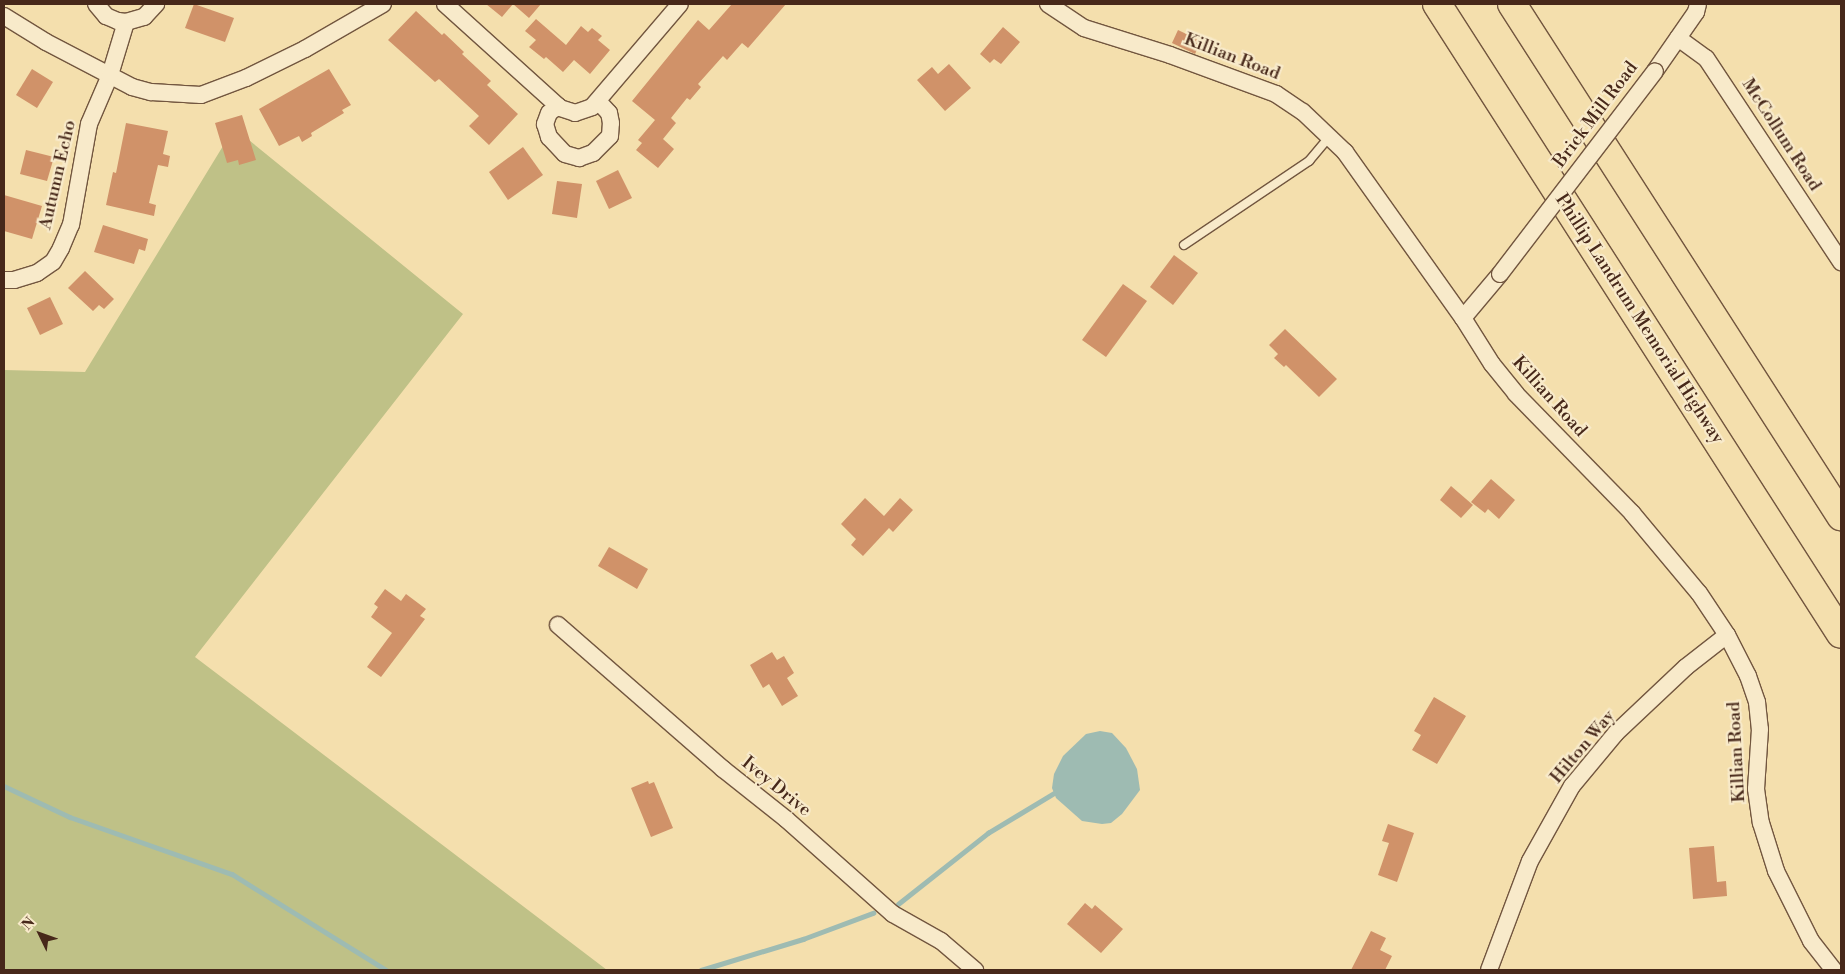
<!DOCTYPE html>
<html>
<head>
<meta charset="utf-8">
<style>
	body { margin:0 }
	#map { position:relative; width:1845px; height:974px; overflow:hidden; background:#f4dfad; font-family:"Libre Bodoni",serif }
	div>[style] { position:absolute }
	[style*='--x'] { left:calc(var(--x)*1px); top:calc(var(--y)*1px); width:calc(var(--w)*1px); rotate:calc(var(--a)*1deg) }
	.green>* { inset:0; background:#bfc187 }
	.water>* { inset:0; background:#9ebbb2 }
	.stream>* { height:4.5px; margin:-2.25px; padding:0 2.25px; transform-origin:2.25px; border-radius:2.25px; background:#9ebbb2 }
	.building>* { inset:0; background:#d09269 }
	.roads { filter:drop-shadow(1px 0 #72563f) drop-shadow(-1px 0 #72563f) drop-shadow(0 1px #72563f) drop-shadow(0 -1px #72563f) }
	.service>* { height:8px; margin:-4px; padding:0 4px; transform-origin:4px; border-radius:4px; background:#f8eaca }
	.minor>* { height:16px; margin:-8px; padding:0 8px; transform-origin:8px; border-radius:8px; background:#f8eaca }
	.motorway>* { height:28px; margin:-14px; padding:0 14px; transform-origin:14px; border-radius:14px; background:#f4dfad }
	.bridges { filter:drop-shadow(1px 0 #72563f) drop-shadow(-1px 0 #72563f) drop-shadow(0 1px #72563f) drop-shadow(0 -1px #72563f) }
	.minor-bridge>* { height:16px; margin:-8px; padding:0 8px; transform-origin:8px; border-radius:8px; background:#f8eaca }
	span { translate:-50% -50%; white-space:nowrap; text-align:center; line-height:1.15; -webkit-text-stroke:4.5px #f8eaca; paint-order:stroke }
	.street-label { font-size:18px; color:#47281a }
	.frame { position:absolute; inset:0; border:5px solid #47281a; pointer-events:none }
	.north { position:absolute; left:15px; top:909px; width:50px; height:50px; -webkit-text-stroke:4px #f8eaca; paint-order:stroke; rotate:312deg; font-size:14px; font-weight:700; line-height:20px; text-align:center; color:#47281a }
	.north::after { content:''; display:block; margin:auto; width:18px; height:22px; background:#47281a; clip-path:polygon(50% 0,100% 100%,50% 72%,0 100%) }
</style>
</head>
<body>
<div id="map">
	<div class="green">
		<div style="clip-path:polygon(234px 128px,463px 314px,195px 657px,607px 970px,4px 970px,4px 370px,85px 372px)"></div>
	</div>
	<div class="water">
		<div style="clip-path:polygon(1100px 731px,1112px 733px,1126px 748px,1137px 769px,1140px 790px,1122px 814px,1111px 823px,1102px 824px,1082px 821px,1056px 798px,1052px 788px,1054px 774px,1063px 756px,1086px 734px)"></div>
	</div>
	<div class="stream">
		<div style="--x:4;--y:786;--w:73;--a:25.2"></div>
		<div style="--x:70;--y:817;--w:172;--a:19.4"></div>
		<div style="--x:232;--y:874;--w:181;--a:31.9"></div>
		<div style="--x:898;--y:904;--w:115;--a:-38.3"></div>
		<div style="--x:988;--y:833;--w:77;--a:-31.2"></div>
		<div style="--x:701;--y:970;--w:107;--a:-16.9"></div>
		<div style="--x:803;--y:939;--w:75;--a:-20.4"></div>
	</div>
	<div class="building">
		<div style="clip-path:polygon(194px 4px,234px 18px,225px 42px,185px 28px)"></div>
		<div style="clip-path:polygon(486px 4px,541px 4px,529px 18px,513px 4px,502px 17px)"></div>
		<div style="clip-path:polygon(732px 4px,786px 4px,748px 48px,742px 43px,727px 60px,723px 56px,698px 84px,701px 87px,690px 100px,687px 98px,671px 118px,676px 123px,663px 139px,674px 149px,658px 168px,636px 150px,642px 143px,638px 140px,655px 120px,632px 101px,698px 20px,709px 30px)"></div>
		<div style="clip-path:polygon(416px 11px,442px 35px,444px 33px,464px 52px,462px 54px,491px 81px,487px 85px,518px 114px,489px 145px,469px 126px,479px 116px,439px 79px,435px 82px,388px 40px)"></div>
		<div style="clip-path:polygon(536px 19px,566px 45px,581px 26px,588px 32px,592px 28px,602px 36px,598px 40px,610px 50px,590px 74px,574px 60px,563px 72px,546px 57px,544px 59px,529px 47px,536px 40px,525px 31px)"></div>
		<div style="clip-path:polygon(1003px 27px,1020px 42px,1001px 64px,994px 59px,990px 63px,980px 54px)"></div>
		<div style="clip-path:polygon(1178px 30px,1201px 41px,1195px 54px,1172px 43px)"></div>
		<div style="clip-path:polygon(949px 64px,971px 88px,945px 111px,917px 80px,932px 67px,938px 74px)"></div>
		<div style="clip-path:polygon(32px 69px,53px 82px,37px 108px,16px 95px)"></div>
		<div style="clip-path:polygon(329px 69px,351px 105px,342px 110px,344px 113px,311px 133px,312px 136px,302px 142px,299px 136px,279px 146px,259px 109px)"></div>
		<div style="clip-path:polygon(242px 115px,256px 160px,239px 165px,238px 160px,227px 163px,215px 123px)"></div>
		<div style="clip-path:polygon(126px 123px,168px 131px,163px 154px,170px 156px,168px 167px,158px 165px,149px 203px,156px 205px,154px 216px,106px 205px,113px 172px,116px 173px)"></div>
		<div style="clip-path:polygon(523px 147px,543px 175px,508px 200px,489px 172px)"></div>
		<div style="clip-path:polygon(26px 150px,54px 157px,47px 181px,20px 174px)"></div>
		<div style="clip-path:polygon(618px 170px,632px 198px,609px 209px,596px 181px)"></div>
		<div style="clip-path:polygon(557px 181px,582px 184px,577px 218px,552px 214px)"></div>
		<div style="clip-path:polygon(4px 195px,42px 206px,32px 239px,4px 231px)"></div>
		<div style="clip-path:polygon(103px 225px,148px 239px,145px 251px,139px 249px,134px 264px,94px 252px)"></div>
		<div style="clip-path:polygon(1174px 255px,1198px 273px,1173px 305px,1150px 287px)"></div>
		<div style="clip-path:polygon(85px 271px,114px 299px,104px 309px,99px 305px,93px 311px,68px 288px)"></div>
		<div style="clip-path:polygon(1123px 284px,1147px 301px,1106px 357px,1082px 340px)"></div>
		<div style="clip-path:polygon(50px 297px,63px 324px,40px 335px,27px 308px)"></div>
		<div style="clip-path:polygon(1285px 329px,1337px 379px,1319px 397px,1286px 365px,1284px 367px,1274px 358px,1278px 354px,1269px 345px)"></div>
		<div style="clip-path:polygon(1491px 479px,1515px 500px,1499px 519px,1488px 509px,1485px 513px,1471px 502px)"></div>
		<div style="clip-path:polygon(1451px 486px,1473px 505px,1461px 518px,1440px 500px)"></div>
		<div style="clip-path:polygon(865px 498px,884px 516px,900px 498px,913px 510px,893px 532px,889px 528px,863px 556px,851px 545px,856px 539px,841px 524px)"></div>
		<div style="clip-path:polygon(609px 547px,648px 569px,637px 589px,598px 566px)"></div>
		<div style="clip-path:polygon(385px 589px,401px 601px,406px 594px,426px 609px,420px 616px,425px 619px,381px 677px,367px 667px,392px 633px,371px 617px,378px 607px,374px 604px)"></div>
		<div style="clip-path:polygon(772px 652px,777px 660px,784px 656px,794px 673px,787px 678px,798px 696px,782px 706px,769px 684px,763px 688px,750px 665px)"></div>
		<div style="clip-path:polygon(1434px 697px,1466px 716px,1437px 764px,1412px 750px,1421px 735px,1414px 731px)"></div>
		<div style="clip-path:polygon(648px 781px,649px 784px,654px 782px,673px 828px,651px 837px,631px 788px)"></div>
		<div style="clip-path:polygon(1388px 824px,1414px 833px,1397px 882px,1378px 875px,1389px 843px,1382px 841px)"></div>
		<div style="clip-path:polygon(1714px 846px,1717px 882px,1726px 881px,1727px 896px,1693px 899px,1689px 848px)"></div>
		<div style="clip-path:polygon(1085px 903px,1092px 909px,1095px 905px,1123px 929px,1101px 953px,1067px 924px)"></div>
		<div style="clip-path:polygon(1371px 931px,1386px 938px,1380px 950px,1392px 956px,1385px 970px,1351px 970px)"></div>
	</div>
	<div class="roads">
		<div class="service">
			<div style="--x:1184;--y:245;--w:151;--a:-33.9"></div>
			<div style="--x:1309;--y:161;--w:33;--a:-50"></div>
		</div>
		<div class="minor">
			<div style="--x:96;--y:4;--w:16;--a:50"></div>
			<div style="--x:106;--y:16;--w:13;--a:23"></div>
			<div style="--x:118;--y:21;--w:8;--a:7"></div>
			<div style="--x:126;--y:22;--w:19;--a:-16"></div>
			<div style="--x:144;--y:17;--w:18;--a:-47"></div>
			<div style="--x:445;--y:4;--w:155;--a:42.1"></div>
			<div style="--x:560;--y:108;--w:16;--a:18"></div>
			<div style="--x:575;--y:113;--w:18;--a:-19"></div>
			<div style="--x:592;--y:107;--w:135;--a:-49.5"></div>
			<div style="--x:1048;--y:4;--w:43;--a:33.7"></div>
			<div style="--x:1084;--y:28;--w:90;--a:17.4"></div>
			<div style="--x:1170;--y:55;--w:113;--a:20.2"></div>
			<div style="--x:1276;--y:94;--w:32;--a:34"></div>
			<div style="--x:1303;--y:112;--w:58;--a:43.6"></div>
			<div style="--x:1345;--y:152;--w:204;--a:54.6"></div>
			<div style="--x:1463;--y:318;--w:54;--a:57.8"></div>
			<div style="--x:1492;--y:364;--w:38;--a:51"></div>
			<div style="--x:1516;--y:394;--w:166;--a:45.7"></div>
			<div style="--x:1632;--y:513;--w:104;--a:50.1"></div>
			<div style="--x:1699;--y:593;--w:50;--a:56.3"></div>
			<div style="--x:1727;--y:635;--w:46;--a:62.9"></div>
			<div style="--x:1748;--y:676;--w:28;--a:71"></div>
			<div style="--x:1757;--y:702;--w:27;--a:84"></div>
			<div style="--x:1760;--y:729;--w:60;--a:93.8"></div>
			<div style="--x:1756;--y:789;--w:34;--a:82"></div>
			<div style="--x:1761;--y:823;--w:50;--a:72.6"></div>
			<div style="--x:1776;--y:871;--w:78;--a:63.4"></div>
			<div style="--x:1811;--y:941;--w:37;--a:52"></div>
			<div style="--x:4;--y:16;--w:49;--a:31.8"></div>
			<div style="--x:46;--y:42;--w:97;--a:27.6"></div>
			<div style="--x:132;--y:87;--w:20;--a:15"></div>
			<div style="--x:151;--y:92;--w:50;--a:3.4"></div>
			<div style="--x:201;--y:95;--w:48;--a:-20.7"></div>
			<div style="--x:246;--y:78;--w:66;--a:-26.2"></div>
			<div style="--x:305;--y:49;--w:90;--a:-30"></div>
			<div style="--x:1678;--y:38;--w:34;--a:36"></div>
			<div style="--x:1706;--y:58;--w:245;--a:56.5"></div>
			<div style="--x:1655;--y:71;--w:72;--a:-55.2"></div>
			<div style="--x:1696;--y:12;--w:8;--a:-76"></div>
			<div style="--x:558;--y:106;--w:11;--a:142"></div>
			<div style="--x:549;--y:113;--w:12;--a:110"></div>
			<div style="--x:545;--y:124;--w:14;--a:73"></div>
			<div style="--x:549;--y:137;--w:23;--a:47"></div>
			<div style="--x:565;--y:154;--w:15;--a:16"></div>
			<div style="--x:579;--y:158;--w:15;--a:-20"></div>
			<div style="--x:593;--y:153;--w:24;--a:-45"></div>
			<div style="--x:610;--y:136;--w:13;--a:-86"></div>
			<div style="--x:611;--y:123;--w:10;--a:-101"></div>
			<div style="--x:609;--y:113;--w:16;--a:-133"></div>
			<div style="--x:4;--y:280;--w:10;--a:0"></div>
			<div style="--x:14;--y:280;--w:24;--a:-17"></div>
			<div style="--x:37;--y:273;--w:19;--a:-35"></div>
			<div style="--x:53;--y:262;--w:16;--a:-60"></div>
			<div style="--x:61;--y:248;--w:25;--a:-67"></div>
			<div style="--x:71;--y:225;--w:103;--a:-79.9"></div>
			<div style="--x:89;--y:124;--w:53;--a:-66.8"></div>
			<div style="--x:110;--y:75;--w:55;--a:-73.2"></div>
			<div style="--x:1463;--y:318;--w:57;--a:-49.9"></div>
			<div style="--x:558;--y:625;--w:219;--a:41.1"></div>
			<div style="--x:723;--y:769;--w:80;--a:38.4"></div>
			<div style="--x:786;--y:819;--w:143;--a:41.6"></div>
			<div style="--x:893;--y:914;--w:55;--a:29.4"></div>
			<div style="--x:941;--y:941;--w:45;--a:40.5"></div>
			<div style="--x:1489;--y:970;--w:116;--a:-69.4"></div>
			<div style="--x:1530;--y:861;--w:86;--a:-60.8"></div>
			<div style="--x:1572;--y:786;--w:69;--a:-50.3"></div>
			<div style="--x:1616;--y:733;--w:96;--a:-43.3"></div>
			<div style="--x:1686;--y:667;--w:52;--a:-38"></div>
		</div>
		<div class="motorway">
			<div style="--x:1437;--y:4;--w:748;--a:57.33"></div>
			<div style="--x:1512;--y:4;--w:609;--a:57.28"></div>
		</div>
	</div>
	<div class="bridges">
		<div class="minor-bridge">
			<div style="--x:1500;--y:274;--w:255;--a:-52.6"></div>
		</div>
	</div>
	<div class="street-label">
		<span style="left:1232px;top:57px;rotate:21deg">Killian Road</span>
		<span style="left:1596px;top:115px;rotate:-53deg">Brick Mill Road</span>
		<span style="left:1781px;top:135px;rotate:57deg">McCollum Road</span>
		<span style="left:58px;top:175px;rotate:-77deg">Autumn Echo</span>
		<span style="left:1639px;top:319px;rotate:57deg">Phillip Landrum Memorial Highway</span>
		<span style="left:1549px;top:397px;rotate:48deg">Killian Road</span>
		<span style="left:1583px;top:747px;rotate:-50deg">Hilton Way</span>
		<span style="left:1737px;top:752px;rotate:-93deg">Killian Road</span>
		<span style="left:776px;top:787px;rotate:39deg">Ivey Drive</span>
	</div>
	<div class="frame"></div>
	<div class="north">N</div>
</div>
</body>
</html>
